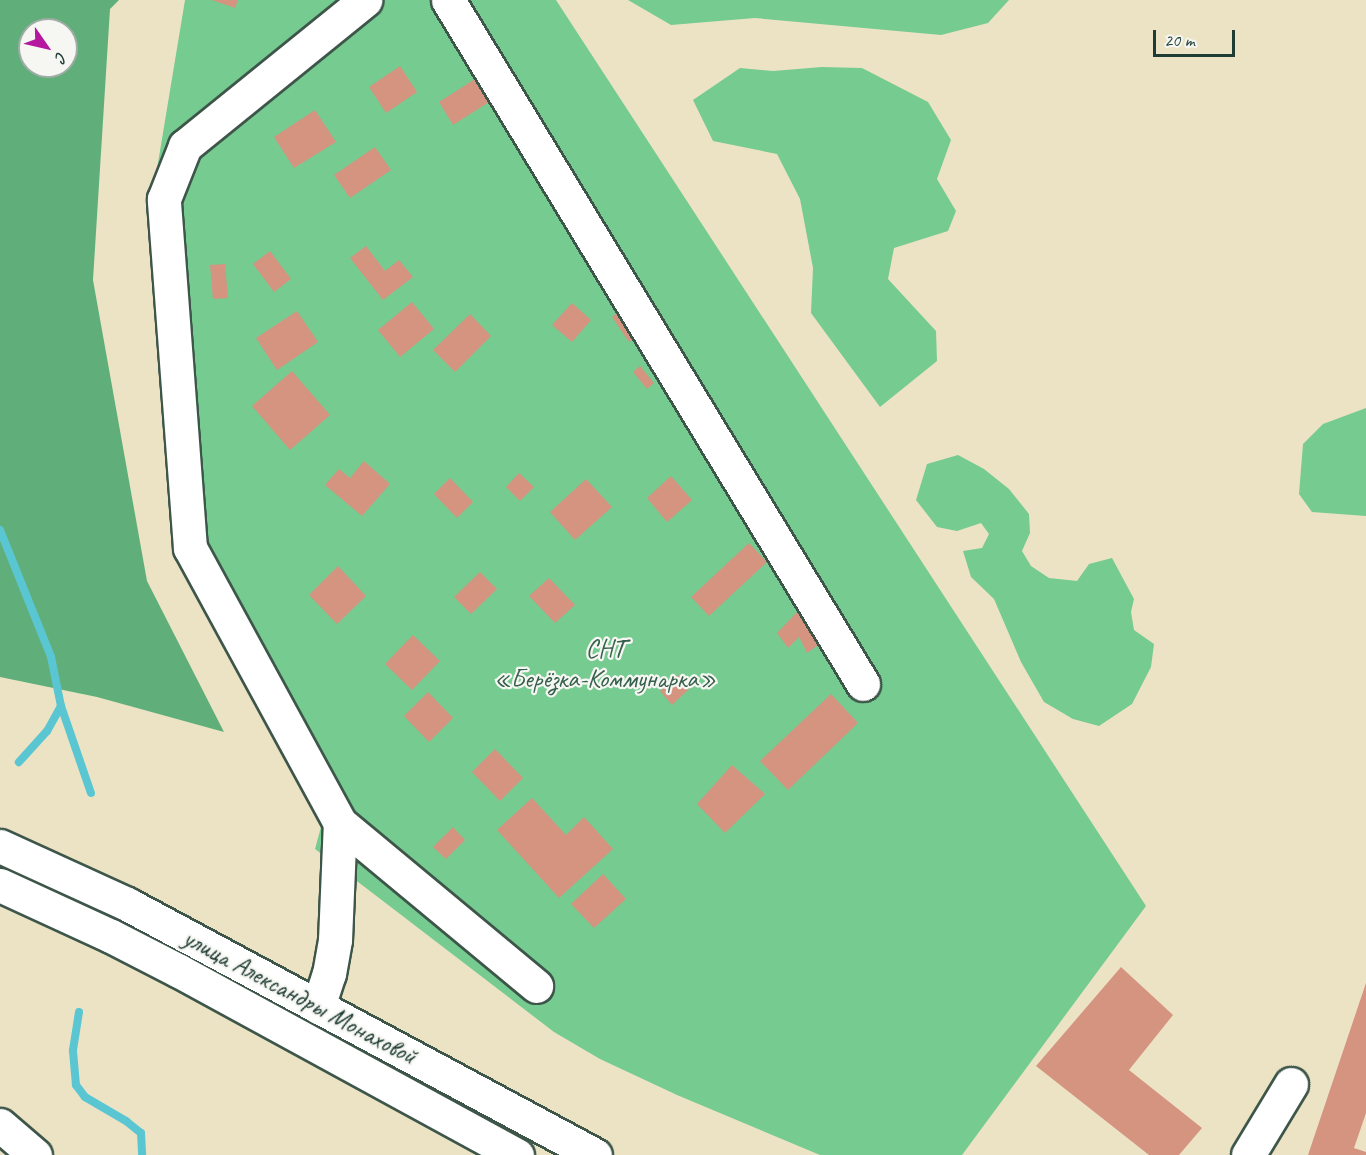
<!DOCTYPE html>
<html>
<head>
<meta charset="utf-8">
<style>
	body { margin:0 }
	#map { position:relative; width:1366px; height:1155px; overflow:hidden; background:#ece3c5; font-family:Caveat,sans-serif }
	div>[style] { position:absolute }
	[style*='--x'] { left:calc(var(--x)*1px); top:calc(var(--y)*1px); width:calc(var(--w)*1px); rotate:calc(var(--a)*1deg) }
	.green>* { inset:0; background:#76cb90 }
	.forest>* { inset:0; background:#60af7a }
	.stream>* { height:8px; margin:-4px; padding:0 4px; transform-origin:4px; border-radius:4px; background:#5ac6d2 }
	.building>* { inset:0; background:#d49480 }
	.roads { filter:drop-shadow(2px 0 #3e564a) drop-shadow(-2px 0 #3e564a) drop-shadow(0 2px #3e564a) drop-shadow(0 -2px #3e564a) }
	.minor>* { height:33px; margin:-16.5px; padding:0 16.5px; transform-origin:16.5px; border-radius:16.5px; background:#fff }
	.major>* { height:33px; margin:-16.5px; padding:0 16.5px; transform-origin:16.5px; border-radius:16.5px; background:#fff }
	span { translate:-50% -50%; white-space:nowrap; text-align:center; line-height:1.15; -webkit-text-stroke:4.5px #f6f6f2; paint-order:stroke }
	.park-label { font-size:26px; color:#35604b }
	.street-label { font-size:26px; color:#1f3d34 }
	.north { position:absolute; left:18px; top:18px; width:60px; height:60px; box-sizing:border-box; background:#f6f6f2; border:2px solid #a0aca6; border-radius:50%; rotate:124deg; font-size:16px; font-weight:700; line-height:24px; text-align:center; color:#1f3d34 }
	.north::after { content:''; display:block; margin:auto; width:21px; height:27px; background:#b5179e; clip-path:polygon(50% 0,100% 100%,50% 72%,0 100%) }
	.scale { position:absolute; left:1153px; top:30px; width:82px; height:27px; box-sizing:border-box; border:3px solid #1f3d34; border-top:0; padding-left:8px; font-size:18px; line-height:21px; white-space:nowrap; color:#1f3d34; -webkit-text-stroke:4px #f6f6f2; paint-order:stroke }
</style>
</head>
<body>
<div id="map">
	<div class="green">
		<div style="clip-path:polygon(185px 0,556px 0,1146px 906px,962px 1155px,820px 1155px,677px 1095px,600px 1059px,554px 1032px,315px 849px,321px 827px,316px 806px,200px 596px,152px 199px)"></div>
		<div style="clip-path:polygon(628px 0,1009px 0,988px 23px,941px 35px,755px 18px,671px 25px)"></div>
		<div style="clip-path:polygon(822px 67px,862px 68px,928px 102px,951px 140px,937px 179px,956px 211px,948px 231px,894px 248px,888px 279px,936px 331px,937px 361px,880px 407px,811px 313px,813px 268px,800px 199px,777px 154px,713px 141px,693px 100px,740px 68px,773px 71px)"></div>
		<div style="clip-path:polygon(1366px 408px,1366px 516px,1312px 512px,1299px 494px,1303px 444px,1323px 424px)"></div>
		<div style="clip-path:polygon(958px 455px,984px 469px,1009px 489px,1029px 514px,1030px 533px,1022px 551px,1031px 566px,1049px 578px,1077px 581px,1089px 564px,1112px 558px,1134px 599px,1131px 612px,1134px 630px,1154px 644px,1151px 667px,1132px 704px,1099px 726px,1073px 719px,1044px 702px,1021px 662px,994px 599px,971px 577px,963px 551px,982px 548px,989px 534px,981px 523px,957px 531px,937px 527px,916px 500px,927px 464px)"></div>
	</div>
	<div class="forest">
		<div style="clip-path:polygon(evenodd,0 0,119px 0,110px 9px,93px 280px,147px 581px,224px 732px,97px 697px,0 677px,0 0,30px 30px,66px 30px,66px 66px,30px 66px,30px 30px)"></div>
	</div>
	<div class="stream">
		<div style="--x:0;--y:530;--w:137;--a:68.1"></div>
		<div style="--x:51;--y:657;--w:50;--a:78.5"></div>
		<div style="--x:61;--y:706;--w:29;--a:119"></div>
		<div style="--x:47;--y:731;--w:42;--a:132.1"></div>
		<div style="--x:61;--y:706;--w:92;--a:71"></div>
		<div style="--x:79;--y:1012;--w:39;--a:99"></div>
		<div style="--x:73;--y:1051;--w:34;--a:85"></div>
		<div style="--x:76;--y:1085;--w:15;--a:53"></div>
		<div style="--x:85;--y:1097;--w:48;--a:30.3"></div>
		<div style="--x:126;--y:1121;--w:19;--a:39"></div>
		<div style="--x:141;--y:1133;--w:22;--a:87"></div>
	</div>
	<div class="building">
		<div style="clip-path:polygon(212px 0,238px 0,235px 8px)"></div>
		<div style="clip-path:polygon(400px 66px,417px 92px,386px 113px,369px 87px)"></div>
		<div style="clip-path:polygon(475px 79px,489px 102px,453px 125px,439px 102px)"></div>
		<div style="clip-path:polygon(315px 110px,336px 142px,294px 168px,274px 137px)"></div>
		<div style="clip-path:polygon(375px 147px,391px 170px,350px 198px,334px 175px)"></div>
		<div style="clip-path:polygon(366px 246px,385px 271px,399px 260px,413px 277px,383px 300px,350px 258px)"></div>
		<div style="clip-path:polygon(270px 251px,291px 279px,274px 292px,253px 264px)"></div>
		<div style="clip-path:polygon(225px 264px,228px 298px,213px 299px,210px 265px)"></div>
		<div style="clip-path:polygon(412px 302px,434px 329px,400px 357px,378px 330px)"></div>
		<div style="clip-path:polygon(572px 303px,591px 320px,572px 342px,552px 325px)"></div>
		<div style="clip-path:polygon(622px 310px,638px 335px,629px 342px,612px 317px)"></div>
		<div style="clip-path:polygon(297px 311px,318px 342px,277px 370px,256px 338px)"></div>
		<div style="clip-path:polygon(470px 314px,491px 336px,455px 372px,433px 350px)"></div>
		<div style="clip-path:polygon(640px 366px,654px 383px,647px 389px,633px 372px)"></div>
		<div style="clip-path:polygon(292px 371px,330px 415px,290px 450px,252px 406px)"></div>
		<div style="clip-path:polygon(364px 461px,390px 484px,362px 516px,325px 485px,339px 469px,350px 478px)"></div>
		<div style="clip-path:polygon(519px 473px,534px 487px,520px 501px,506px 487px)"></div>
		<div style="clip-path:polygon(671px 476px,692px 500px,667px 522px,647px 498px)"></div>
		<div style="clip-path:polygon(450px 478px,473px 502px,457px 518px,434px 494px)"></div>
		<div style="clip-path:polygon(586px 479px,612px 507px,575px 540px,550px 512px)"></div>
		<div style="clip-path:polygon(749px 543px,767px 562px,709px 616px,691px 597px)"></div>
		<div style="clip-path:polygon(338px 566px,366px 596px,337px 624px,309px 595px)"></div>
		<div style="clip-path:polygon(480px 572px,497px 589px,471px 614px,454px 597px)"></div>
		<div style="clip-path:polygon(549px 578px,575px 605px,555px 623px,529px 596px)"></div>
		<div style="clip-path:polygon(800px 609px,821px 643px,807px 653px,799px 637px,788px 648px,777px 633px)"></div>
		<div style="clip-path:polygon(413px 635px,440px 661px,412px 690px,385px 664px)"></div>
		<div style="clip-path:polygon(678px 675px,690px 688px,672px 705px,660px 691px)"></div>
		<div style="clip-path:polygon(428px 692px,453px 718px,429px 742px,404px 716px)"></div>
		<div style="clip-path:polygon(831px 694px,858px 723px,788px 790px,760px 761px)"></div>
		<div style="clip-path:polygon(495px 749px,523px 778px,500px 801px,472px 772px)"></div>
		<div style="clip-path:polygon(732px 765px,765px 794px,725px 833px,697px 804px)"></div>
		<div style="clip-path:polygon(532px 798px,566px 835px,584px 817px,613px 849px,559px 898px,497px 830px)"></div>
		<div style="clip-path:polygon(453px 827px,465px 840px,446px 859px,433px 847px)"></div>
		<div style="clip-path:polygon(603px 874px,626px 899px,594px 928px,571px 904px)"></div>
		<div style="clip-path:polygon(1121px 967px,1173px 1015px,1129px 1070px,1202px 1128px,1179px 1155px,1149px 1155px,1036px 1066px)"></div>
		<div style="clip-path:polygon(1366px 983px,1366px 1113px,1354px 1148px,1366px 1152px,1366px 1155px,1308px 1155px)"></div>
	</div>
	<div class="roads">
		<div class="minor">
			<div style="--x:448;--y:0;--w:800;--a:58.75"></div>
			<div style="--x:340;--y:823;--w:255;--a:39.7"></div>
			<div style="--x:318;--y:1007;--w:35;--a:-72"></div>
			<div style="--x:329;--y:974;--w:35;--a:-80"></div>
			<div style="--x:335;--y:940;--w:117;--a:-87.6"></div>
			<div style="--x:340;--y:823;--w:313;--a:-118.6"></div>
			<div style="--x:190;--y:548;--w:350;--a:-94.3"></div>
			<div style="--x:164;--y:199;--w:57;--a:-68.4"></div>
			<div style="--x:185;--y:146;--w:232;--a:-39"></div>
			<div style="--x:0;--y:1125;--w:46;--a:40.6"></div>
			<div style="--x:1248;--y:1155;--w:83;--a:-58.8"></div>
		</div>
		<div class="major">
			<div style="--x:0;--y:846;--w:140;--a:24.5"></div>
			<div style="--x:127;--y:904;--w:531;--a:28.21"></div>
			<div style="--x:0;--y:885;--w:122;--a:24.7"></div>
			<div style="--x:111;--y:936;--w:76;--a:27.2"></div>
			<div style="--x:179;--y:971;--w:385;--a:28.6"></div>
		</div>
	</div>
	<div class="park-label">
		<span style="left:605px;top:664px">СНТ<br>«Берёзка-Коммунарка»</span>
	</div>
	<div class="street-label">
		<span style="left:300px;top:997px;rotate:28deg">улица Александры Монаховой</span>
	</div>
	<div class="north">С</div>
	<div class="scale">20 m</div>
</div>
</body>
</html>
